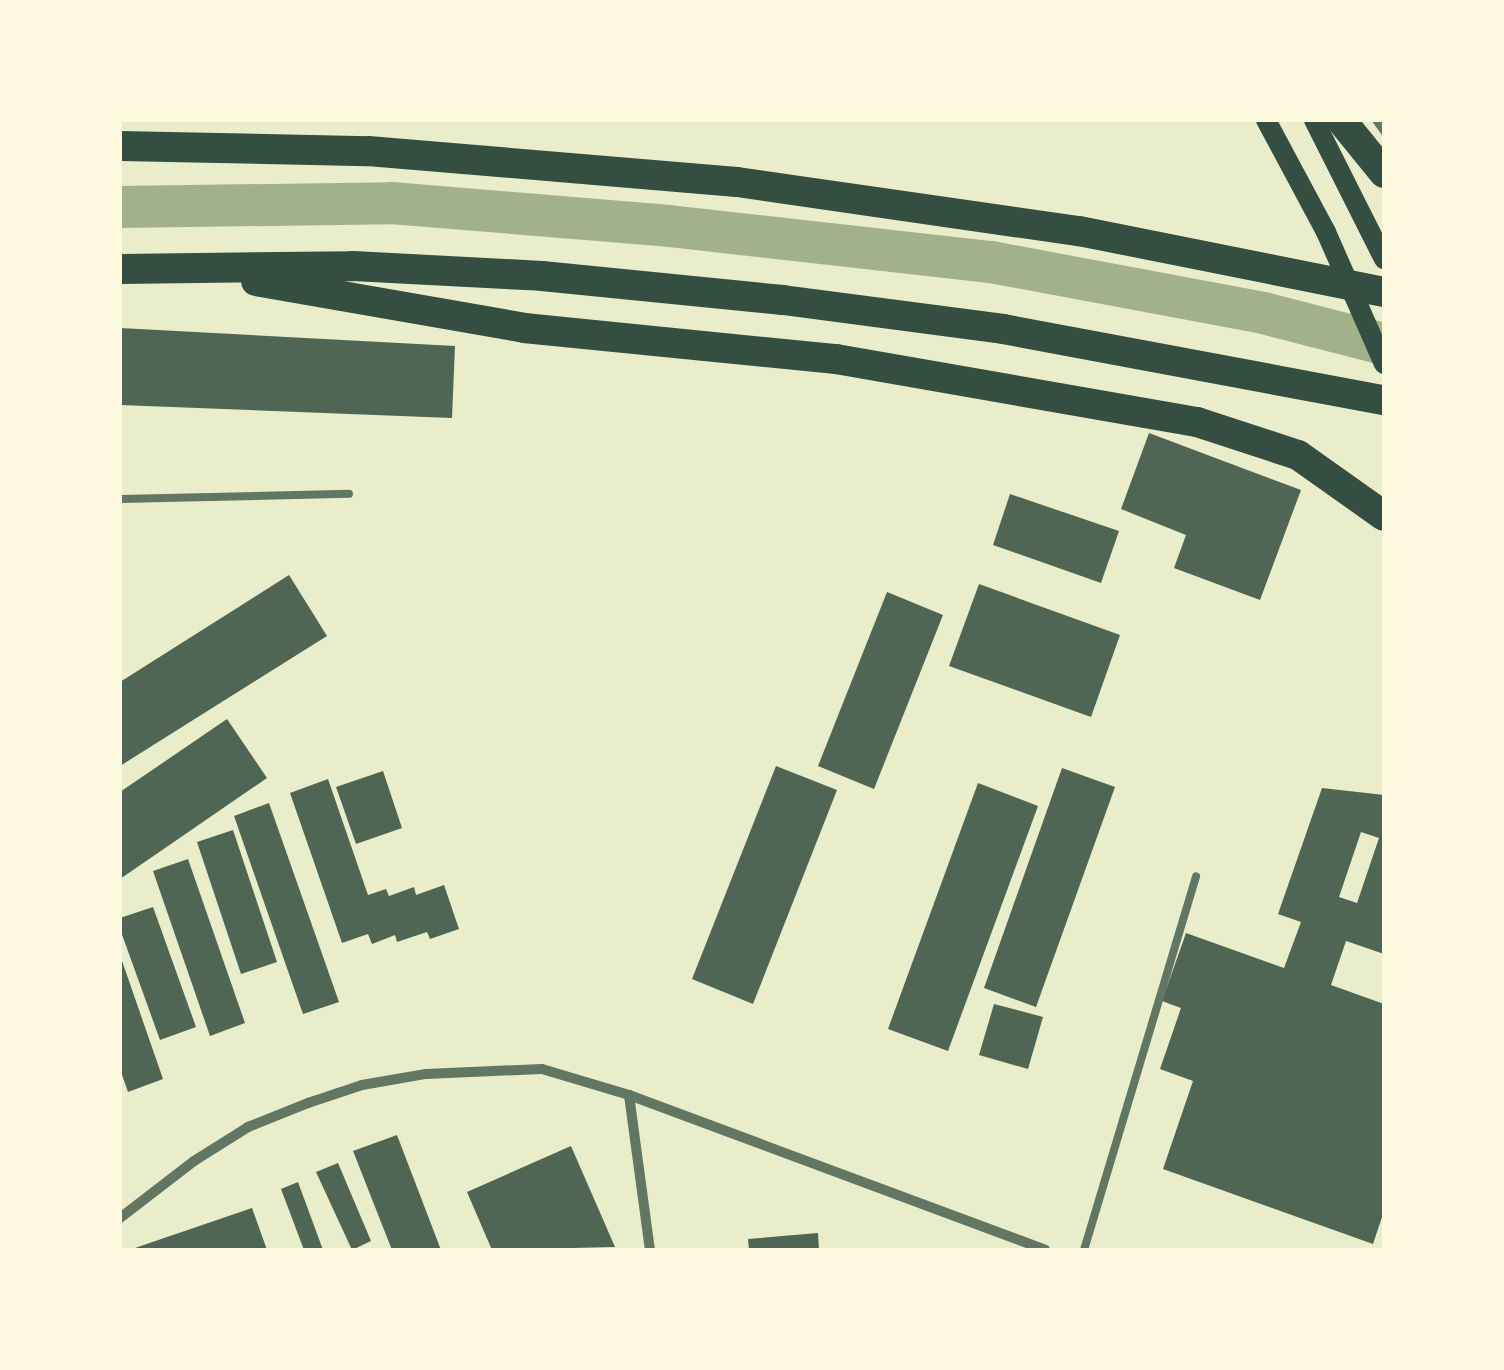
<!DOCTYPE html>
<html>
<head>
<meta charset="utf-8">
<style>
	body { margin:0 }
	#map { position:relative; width:1504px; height:1370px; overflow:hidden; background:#e9edc9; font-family:"Work Sans",sans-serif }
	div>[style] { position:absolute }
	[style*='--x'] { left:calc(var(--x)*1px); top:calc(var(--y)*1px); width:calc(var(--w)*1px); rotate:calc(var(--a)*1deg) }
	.canal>* { height:42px; margin:-21px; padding:0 21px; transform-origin:21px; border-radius:21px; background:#a3b18a }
	.building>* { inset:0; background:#4f6655 }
	.service>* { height:8px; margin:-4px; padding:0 4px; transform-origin:4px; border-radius:4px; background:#617663 }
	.minor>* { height:10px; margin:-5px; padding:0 5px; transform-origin:5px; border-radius:5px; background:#617663 }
	.secondary>* { height:20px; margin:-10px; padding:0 10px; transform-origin:10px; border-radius:10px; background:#344e41 }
	.motorway>* { height:30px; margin:-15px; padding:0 15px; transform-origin:15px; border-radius:15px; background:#344e41 }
	span { translate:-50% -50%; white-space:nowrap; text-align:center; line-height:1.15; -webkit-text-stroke:8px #fefae0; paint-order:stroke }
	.frame { position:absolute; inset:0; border:122px solid #fefae0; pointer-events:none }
</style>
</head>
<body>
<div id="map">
	<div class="canal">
		<div style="--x:120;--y:207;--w:271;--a:-0.8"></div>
		<div style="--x:391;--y:203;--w:279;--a:4.7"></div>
		<div style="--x:669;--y:226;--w:324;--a:6.4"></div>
		<div style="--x:991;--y:262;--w:277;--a:10.6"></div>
		<div style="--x:1263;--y:313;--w:125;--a:14.4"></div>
	</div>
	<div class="building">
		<div style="clip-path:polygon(120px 328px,455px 346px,452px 418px,120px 405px)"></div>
		<div style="clip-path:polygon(1149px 433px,1301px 490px,1260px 600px,1174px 568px,1186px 535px,1121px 509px)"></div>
		<div style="clip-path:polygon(1010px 494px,1119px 531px,1101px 583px,993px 545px)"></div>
		<div style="clip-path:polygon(289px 575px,327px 636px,120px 766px,120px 682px)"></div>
		<div style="clip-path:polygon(979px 584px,1120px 635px,1091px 717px,949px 666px)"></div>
		<div style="clip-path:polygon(887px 592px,943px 615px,874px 789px,818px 766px)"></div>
		<div style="clip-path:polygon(227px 719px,267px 778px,120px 879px,120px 792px)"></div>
		<div style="clip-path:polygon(776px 766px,837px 790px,753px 1004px,692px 979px)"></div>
		<div style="clip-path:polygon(1062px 768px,1115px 787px,1036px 1007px,984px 988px)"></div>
		<div style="clip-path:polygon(383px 771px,402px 828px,356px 844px,336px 787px)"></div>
		<div style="clip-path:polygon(328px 779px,368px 895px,386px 889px,389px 896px,414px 887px,416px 895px,444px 885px,459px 929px,430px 939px,427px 932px,397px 942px,395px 935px,372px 944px,368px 934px,342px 943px,290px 793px)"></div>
		<div style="clip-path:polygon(978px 783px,1038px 806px,948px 1051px,888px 1029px)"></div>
		<div style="clip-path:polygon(evenodd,1322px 788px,1384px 795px,1384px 954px,1346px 941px,1331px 985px,1384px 1004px,1384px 1211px,1373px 1244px,1163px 1169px,1193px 1081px,1160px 1069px,1181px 1008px,1162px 1001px,1186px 933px,1284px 968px,1301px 922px,1278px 914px,1322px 788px,1361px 832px,1379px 838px,1357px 903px,1339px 897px,1361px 832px)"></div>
		<div style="clip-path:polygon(269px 803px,339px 1002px,303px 1014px,234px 816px)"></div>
		<div style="clip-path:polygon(233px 830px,277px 962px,241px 974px,197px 842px)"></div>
		<div style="clip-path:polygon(188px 859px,245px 1023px,210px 1036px,153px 871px)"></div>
		<div style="clip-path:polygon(153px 907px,196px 1027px,160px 1040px,120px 929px,120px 918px)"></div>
		<div style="clip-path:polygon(121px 958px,163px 1079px,128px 1092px,120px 1069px)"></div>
		<div style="clip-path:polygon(994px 1004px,1043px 1017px,1028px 1069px,979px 1055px)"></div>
		<div style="clip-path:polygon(397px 1135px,441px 1250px,392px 1250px,353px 1151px)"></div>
		<div style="clip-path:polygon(571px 1146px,615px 1247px,492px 1250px,467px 1192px)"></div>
		<div style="clip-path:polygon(338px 1163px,371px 1241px,352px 1250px,316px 1172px)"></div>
		<div style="clip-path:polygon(298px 1182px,323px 1250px,304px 1250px,281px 1189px)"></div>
		<div style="clip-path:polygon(252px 1208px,267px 1250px,132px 1250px,132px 1249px)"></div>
		<div style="clip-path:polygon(818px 1233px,819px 1250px,749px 1250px,748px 1239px)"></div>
	</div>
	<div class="service">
		<div style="--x:1376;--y:120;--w:14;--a:54"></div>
		<div style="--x:120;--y:499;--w:229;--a:-1.3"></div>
		<div style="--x:1084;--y:1250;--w:390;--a:-73.3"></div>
	</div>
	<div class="minor">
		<div style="--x:629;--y:1095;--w:156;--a:82.3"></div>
		<div style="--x:120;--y:1218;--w:93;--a:-37.6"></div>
		<div style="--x:194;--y:1161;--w:64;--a:-32.2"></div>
		<div style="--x:248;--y:1127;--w:65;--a:-21.8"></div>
		<div style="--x:308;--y:1103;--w:57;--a:-18.4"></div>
		<div style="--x:362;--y:1085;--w:65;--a:-9.8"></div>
		<div style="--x:426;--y:1074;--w:116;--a:-2.5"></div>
		<div style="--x:542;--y:1069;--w:91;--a:16.6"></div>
		<div style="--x:629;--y:1095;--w:444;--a:20.4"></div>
	</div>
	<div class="secondary">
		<div style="--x:1266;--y:120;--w:127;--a:61.8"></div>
		<div style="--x:1326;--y:232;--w:144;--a:66.3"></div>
		<div style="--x:1314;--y:120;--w:156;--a:63.3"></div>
	</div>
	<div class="motorway">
		<div style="--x:1341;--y:120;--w:68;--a:50.9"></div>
		<div style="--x:120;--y:146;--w:248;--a:1.2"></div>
		<div style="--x:368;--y:151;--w:370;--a:4.8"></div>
		<div style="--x:737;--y:182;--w:345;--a:8.2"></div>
		<div style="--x:1079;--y:231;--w:311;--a:11.3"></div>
		<div style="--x:120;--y:269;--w:233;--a:-0.7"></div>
		<div style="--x:353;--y:266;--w:189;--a:3"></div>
		<div style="--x:542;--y:276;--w:242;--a:5.7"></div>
		<div style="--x:783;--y:300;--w:222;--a:7.5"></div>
		<div style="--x:1003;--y:329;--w:388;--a:10.6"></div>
		<div style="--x:256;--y:281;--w:272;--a:9.9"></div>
		<div style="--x:524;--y:328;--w:314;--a:5.7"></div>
		<div style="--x:836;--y:359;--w:366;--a:9.9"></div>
		<div style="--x:1197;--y:422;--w:106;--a:18.1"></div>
		<div style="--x:1298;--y:455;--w:105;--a:35.3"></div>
	</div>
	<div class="frame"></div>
</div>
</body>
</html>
